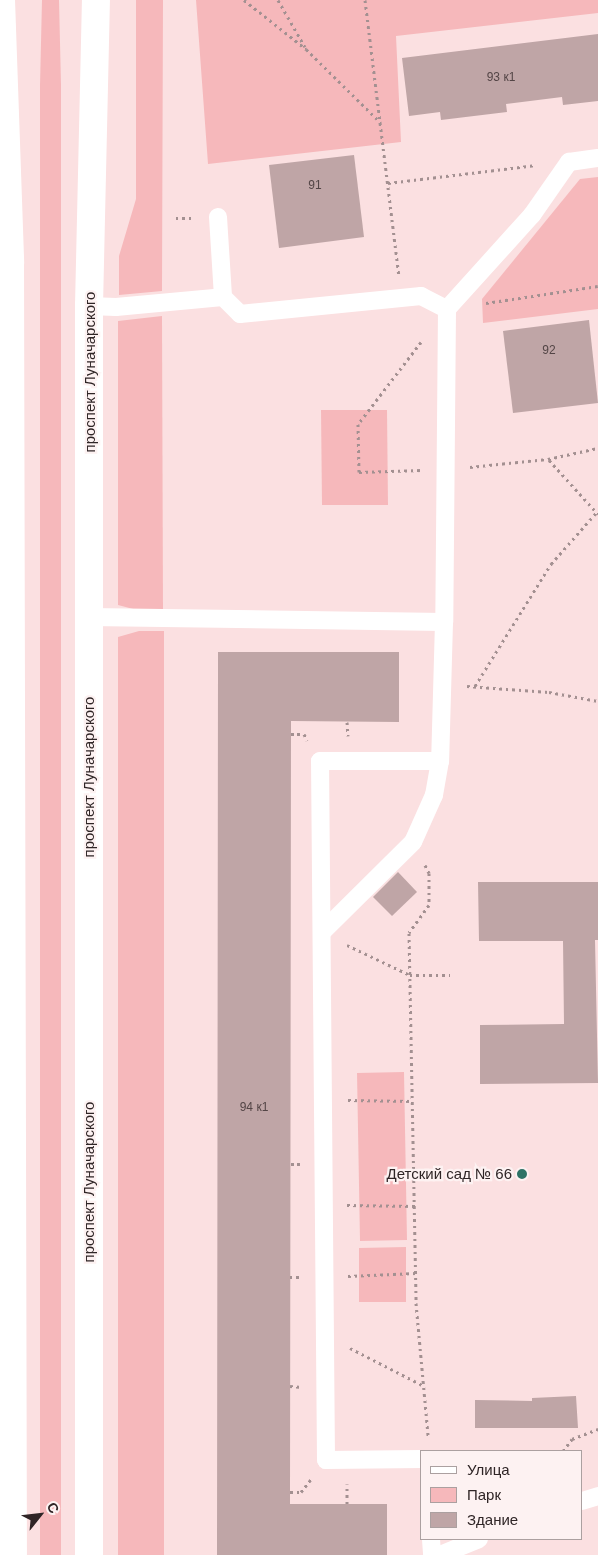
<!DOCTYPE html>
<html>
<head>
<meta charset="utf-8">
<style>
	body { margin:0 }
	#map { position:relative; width:598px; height:1555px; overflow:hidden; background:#fbe0e1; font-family:Arial,sans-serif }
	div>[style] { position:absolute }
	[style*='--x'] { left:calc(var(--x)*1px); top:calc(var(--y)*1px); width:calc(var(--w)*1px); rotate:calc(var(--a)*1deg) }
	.green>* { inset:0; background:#f6b8bb }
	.building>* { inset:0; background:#bfa5a6 }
	.path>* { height:3px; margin-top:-1.5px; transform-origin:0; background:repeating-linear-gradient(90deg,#a39091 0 2.5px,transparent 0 6.5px) }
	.lane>* { height:18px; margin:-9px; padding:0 9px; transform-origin:9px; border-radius:9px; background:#fff }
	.secondary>* { height:28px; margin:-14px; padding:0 14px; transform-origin:14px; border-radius:14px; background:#fff }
	.dots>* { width:14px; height:14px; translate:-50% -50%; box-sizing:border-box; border:2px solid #fdf2f2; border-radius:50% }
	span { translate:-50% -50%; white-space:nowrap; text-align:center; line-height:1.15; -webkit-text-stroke:4.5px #fdf2f2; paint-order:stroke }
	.number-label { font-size:12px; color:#534546 }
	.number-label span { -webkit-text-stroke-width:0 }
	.street-label { font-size:15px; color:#2f2526 }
	.poi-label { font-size:15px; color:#2f2526 }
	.right { translate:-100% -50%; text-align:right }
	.legend { position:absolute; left:420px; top:1450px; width:162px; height:90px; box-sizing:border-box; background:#fdf2f2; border:1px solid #aba0a0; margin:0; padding:6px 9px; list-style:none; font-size:15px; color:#2f2526 }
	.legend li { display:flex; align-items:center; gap:10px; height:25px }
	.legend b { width:25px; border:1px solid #aba0a0 }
	.north { position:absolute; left:15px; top:1490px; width:50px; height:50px; -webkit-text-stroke:4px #fdf2f2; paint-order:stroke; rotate:61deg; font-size:14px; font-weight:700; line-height:20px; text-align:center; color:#2f2526 }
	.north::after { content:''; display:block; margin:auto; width:18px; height:22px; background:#2f2526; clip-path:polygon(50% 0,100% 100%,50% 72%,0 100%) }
</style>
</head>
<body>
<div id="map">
	<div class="green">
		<div style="clip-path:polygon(42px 0,59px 0,61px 85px,61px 1555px,40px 1555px,40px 85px)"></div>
		<div style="clip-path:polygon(136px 0,163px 0,162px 291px,119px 295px,119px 256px,136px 199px)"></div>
		<div style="clip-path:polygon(196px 0,598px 0,598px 13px,396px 36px,401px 142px,208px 164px)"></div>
		<div style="clip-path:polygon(598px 177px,598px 309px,483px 323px,482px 299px,580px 179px)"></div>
		<div style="clip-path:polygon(162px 316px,163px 610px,137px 610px,118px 605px,118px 321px)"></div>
		<div style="clip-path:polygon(321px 410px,387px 410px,388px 505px,322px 505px)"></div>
		<div style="clip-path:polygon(139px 631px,164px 631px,164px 1555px,118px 1555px,118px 637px)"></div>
		<div style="clip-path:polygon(404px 1072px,407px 1240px,360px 1241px,357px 1073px)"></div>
		<div style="clip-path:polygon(406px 1247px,406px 1302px,359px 1302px,359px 1248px)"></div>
	</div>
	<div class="building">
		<div style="clip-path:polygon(598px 34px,598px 101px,563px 105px,562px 97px,506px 104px,507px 112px,441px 120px,440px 112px,409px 116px,402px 58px)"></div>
		<div style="clip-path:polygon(354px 155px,364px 237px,279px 248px,269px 165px)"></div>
		<div style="clip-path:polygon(589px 320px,598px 403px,513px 413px,503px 331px)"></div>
		<div style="clip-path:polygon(218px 652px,399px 652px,399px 722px,291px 721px,290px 1504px,387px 1504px,387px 1555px,217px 1555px)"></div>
		<div style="clip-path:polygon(398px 872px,417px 892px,392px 916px,373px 897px)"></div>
		<div style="clip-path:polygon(478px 882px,598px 882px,598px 940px,595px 940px,598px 1083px,480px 1084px,480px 1025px,564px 1024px,563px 941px,479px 941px)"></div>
		<div style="clip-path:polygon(576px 1396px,578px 1428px,475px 1428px,475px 1400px,532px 1401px,532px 1398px)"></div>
	</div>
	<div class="path">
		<div style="--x:244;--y:0;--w:79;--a:38.3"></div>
		<div style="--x:306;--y:49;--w:105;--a:44.6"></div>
		<div style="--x:278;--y:0;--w:54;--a:60.1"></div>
		<div style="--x:365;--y:0;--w:277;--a:83"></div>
		<div style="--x:388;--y:183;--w:149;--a:-6.9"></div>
		<div style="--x:176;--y:218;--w:17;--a:0"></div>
		<div style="--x:486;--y:303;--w:113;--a:-8.6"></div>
		<div style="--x:421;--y:342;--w:103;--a:127.5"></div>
		<div style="--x:358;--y:424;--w:48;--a:88.8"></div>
		<div style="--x:359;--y:472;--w:63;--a:-1.8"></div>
		<div style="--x:549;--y:460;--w:73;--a:47.8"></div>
		<div style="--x:470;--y:467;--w:78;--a:-5.9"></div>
		<div style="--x:548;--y:459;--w:51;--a:-12.4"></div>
		<div style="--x:467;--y:686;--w:82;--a:4.2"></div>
		<div style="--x:549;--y:692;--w:50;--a:10.4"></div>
		<div style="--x:475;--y:686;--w:144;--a:-58.1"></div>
		<div style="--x:551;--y:564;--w:68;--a:-48.6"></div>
		<div style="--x:347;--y:722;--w:14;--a:86"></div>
		<div style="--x:291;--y:734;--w:13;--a:0"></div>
		<div style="--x:304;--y:734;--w:7;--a:63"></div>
		<div style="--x:425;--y:865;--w:9;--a:63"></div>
		<div style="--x:429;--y:873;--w:32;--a:90"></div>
		<div style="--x:429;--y:905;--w:34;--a:126"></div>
		<div style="--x:409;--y:933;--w:370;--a:88.9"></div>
		<div style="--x:416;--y:1303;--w:134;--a:84.8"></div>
		<div style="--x:347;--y:945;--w:70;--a:25.5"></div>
		<div style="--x:410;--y:975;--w:40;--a:0"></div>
		<div style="--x:348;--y:1100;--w:64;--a:0.9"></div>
		<div style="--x:291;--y:1164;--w:9;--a:0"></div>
		<div style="--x:347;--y:1205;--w:68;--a:0.8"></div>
		<div style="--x:348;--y:1276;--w:68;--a:-2.5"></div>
		<div style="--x:290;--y:1277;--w:10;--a:0"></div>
		<div style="--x:350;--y:1348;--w:83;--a:27.2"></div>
		<div style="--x:290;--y:1386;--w:12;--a:5"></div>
		<div style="--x:563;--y:1451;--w:15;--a:-53"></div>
		<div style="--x:572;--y:1439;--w:28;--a:-21"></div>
		<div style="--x:290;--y:1492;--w:11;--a:0"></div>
		<div style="--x:301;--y:1492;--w:16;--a:-52"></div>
		<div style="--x:347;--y:1504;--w:20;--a:-90"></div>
	</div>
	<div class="lane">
		<div style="--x:218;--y:217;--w:80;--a:86.4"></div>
		<div style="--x:223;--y:297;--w:24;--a:45"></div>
		<div style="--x:240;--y:314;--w:182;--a:-5.7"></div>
		<div style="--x:421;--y:296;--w:29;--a:27"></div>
		<div style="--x:447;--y:309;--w:313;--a:90.5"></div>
		<div style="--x:89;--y:306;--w:27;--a:2"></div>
		<div style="--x:116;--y:307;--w:107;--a:-5.3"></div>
		<div style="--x:447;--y:309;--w:127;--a:-47.9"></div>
		<div style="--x:532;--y:215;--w:65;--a:-55.1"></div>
		<div style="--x:569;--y:162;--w:29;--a:-8"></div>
		<div style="--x:89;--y:617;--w:355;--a:0.8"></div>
		<div style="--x:444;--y:622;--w:139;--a:91.6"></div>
		<div style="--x:440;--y:761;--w:35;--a:100"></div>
		<div style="--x:434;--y:795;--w:51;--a:114.1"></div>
		<div style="--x:413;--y:842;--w:128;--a:135.3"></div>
		<div style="--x:422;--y:1459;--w:96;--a:179.4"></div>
		<div style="--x:326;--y:1460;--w:699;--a:-90.49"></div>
		<div style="--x:320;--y:761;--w:120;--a:0"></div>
		<div style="--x:582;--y:1501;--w:17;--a:-17"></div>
		<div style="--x:431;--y:1539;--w:16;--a:86"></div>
		<div style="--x:440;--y:1555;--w:42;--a:-22.3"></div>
	</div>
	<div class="secondary">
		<div style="--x:1;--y:0;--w:263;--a:88"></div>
		<div style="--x:10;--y:263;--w:1292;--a:89.87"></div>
		<div style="--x:89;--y:1555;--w:1249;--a:-90"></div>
		<div style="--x:89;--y:306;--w:306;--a:-88.7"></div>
	</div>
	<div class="dots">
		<div style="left:522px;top:1174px;background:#2e7366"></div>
	</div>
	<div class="number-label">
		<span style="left:501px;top:78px">93 к1</span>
		<span style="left:315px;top:186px">91</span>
		<span style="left:549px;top:351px">92</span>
		<span style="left:254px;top:1108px">94 к1</span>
	</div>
	<div class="street-label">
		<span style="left:90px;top:372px;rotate:-90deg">проспект Луначарского</span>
		<span style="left:89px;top:777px;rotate:-90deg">проспект Луначарского</span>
		<span style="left:89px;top:1182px;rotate:-90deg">проспект Луначарского</span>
	</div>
	<div class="poi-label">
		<span class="right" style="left:512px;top:1174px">Детский сад № 66</span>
	</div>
	<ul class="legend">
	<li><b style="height:6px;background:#fff"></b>Улица</li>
	<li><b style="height:14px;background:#f6b8bb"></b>Парк</li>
	<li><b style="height:14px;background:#bfa5a6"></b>Здание</li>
	</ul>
	<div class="north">С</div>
</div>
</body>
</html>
